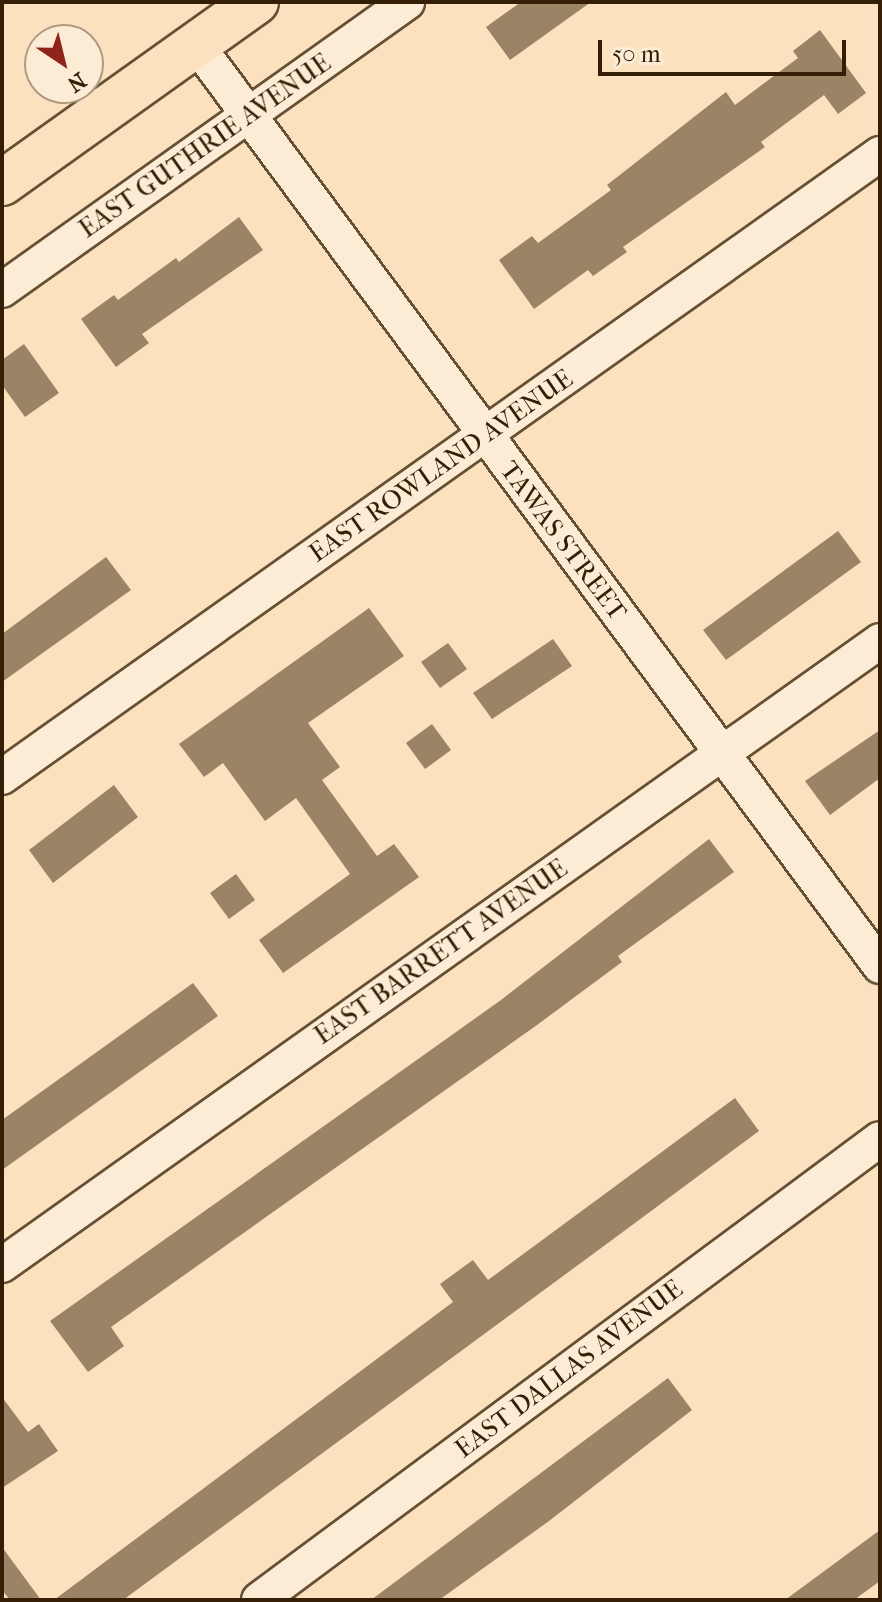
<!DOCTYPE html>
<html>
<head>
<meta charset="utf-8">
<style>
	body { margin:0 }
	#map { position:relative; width:882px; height:1602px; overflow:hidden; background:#fbe1be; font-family:"IM FELL French Canon",serif }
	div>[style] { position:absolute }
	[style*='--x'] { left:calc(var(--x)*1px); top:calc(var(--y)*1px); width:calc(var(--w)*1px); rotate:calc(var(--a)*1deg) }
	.building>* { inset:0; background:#9b8466 }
	.roads { filter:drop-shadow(2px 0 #665034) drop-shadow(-2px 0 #665034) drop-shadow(0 2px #665034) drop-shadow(0 -2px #665034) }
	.minor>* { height:34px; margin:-17px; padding:0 17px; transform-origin:17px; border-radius:17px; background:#fcecd5 }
	.major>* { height:44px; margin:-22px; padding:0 22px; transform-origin:22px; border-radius:22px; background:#fbe1be }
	span { translate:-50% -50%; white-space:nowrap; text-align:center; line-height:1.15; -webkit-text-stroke:6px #fcecd5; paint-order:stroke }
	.street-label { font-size:26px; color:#341f06 }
	.frame { position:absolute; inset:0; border:4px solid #341f06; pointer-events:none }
	.north { position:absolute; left:24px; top:24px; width:80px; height:80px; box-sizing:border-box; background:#fcecd5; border:2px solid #ac9a82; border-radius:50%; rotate:145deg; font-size:22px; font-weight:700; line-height:32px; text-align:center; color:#341f06 }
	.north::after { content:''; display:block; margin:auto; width:28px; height:36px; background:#8f2418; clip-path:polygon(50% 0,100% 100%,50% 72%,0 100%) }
	.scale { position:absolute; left:598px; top:40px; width:248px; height:36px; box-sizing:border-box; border:4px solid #341f06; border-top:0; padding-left:10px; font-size:24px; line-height:28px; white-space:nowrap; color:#341f06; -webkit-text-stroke:6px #fcecd5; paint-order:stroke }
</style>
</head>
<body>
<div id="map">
	<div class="building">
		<div style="clip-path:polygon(521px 2px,591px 2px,510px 60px,486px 27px)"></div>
		<div style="clip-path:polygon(820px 30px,866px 93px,838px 114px,824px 95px,761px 142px,765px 147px,623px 247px,627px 252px,593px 276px,588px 270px,534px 309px,499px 260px,532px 236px,538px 243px,611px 190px,607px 185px,726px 92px,735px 105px,798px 58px,793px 51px)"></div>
		<div style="clip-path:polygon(239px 217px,263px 250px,142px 334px,149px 343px,116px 367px,81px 319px,114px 295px,118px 300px,176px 258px,179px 262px)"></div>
		<div style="clip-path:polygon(24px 344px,59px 393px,25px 417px,2px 385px,2px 360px)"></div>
		<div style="clip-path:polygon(838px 531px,861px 562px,726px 660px,703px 630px)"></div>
		<div style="clip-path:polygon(106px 557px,131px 590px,2px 682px,2px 634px)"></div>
		<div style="clip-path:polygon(369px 608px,404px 656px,308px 723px,340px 767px,322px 780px,377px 856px,394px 844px,419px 877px,283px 973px,259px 940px,350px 874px,296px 798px,265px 821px,223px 763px,204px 777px,179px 744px)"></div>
		<div style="clip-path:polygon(553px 639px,572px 666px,492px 719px,473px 693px)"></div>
		<div style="clip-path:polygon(448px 643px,467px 669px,440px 688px,421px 662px)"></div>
		<div style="clip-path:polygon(432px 724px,451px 750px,425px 769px,406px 743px)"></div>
		<div style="clip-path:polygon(880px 730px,880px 778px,830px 815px,805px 781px)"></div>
		<div style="clip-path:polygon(114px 785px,138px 817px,53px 883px,29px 850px)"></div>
		<div style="clip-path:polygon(709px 839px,734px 872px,618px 956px,622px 962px,537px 1025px,111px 1327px,124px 1346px,88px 1372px,50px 1321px,501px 1000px)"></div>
		<div style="clip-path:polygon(236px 874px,255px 900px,229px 919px,210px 893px)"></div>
		<div style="clip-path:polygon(193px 983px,218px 1016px,2px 1170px,2px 1120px)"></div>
		<div style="clip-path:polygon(735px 1098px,759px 1131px,612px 1240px,123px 1600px,54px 1600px,453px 1302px,440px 1284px,473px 1260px,488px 1280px)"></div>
		<div style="clip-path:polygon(668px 1378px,692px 1410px,549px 1521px,439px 1600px,371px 1600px)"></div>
		<div style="clip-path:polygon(2px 1397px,28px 1432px,39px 1424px,58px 1451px,2px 1488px)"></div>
		<div style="clip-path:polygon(880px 1530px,880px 1581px,854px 1600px,785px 1600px)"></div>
		<div style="clip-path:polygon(2px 1547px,41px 1600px,10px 1600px,2px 1590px)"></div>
	</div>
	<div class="roads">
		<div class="minor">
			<div style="--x:196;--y:44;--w:1148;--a:53.43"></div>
			<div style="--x:2;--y:290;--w:497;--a:-35.4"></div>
			<div style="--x:2;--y:777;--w:1077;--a:-35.36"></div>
			<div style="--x:2;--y:1265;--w:1077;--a:-35.4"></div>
			<div style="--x:259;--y:1600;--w:773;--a:-36.59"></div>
		</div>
		<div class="major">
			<div style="--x:2;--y:183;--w:312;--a:-35.5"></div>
		</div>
	</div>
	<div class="street-label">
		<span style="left:205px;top:146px;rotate:-35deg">EAST GUTHRIE AVENUE</span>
		<span style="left:441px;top:466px;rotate:-35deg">EAST ROWLAND AVENUE</span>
		<span style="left:563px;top:541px;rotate:53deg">TAWAS STREET</span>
		<span style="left:441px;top:952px;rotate:-35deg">EAST BARRETT AVENUE</span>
		<span style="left:569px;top:1369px;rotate:-37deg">EAST DALLAS AVENUE</span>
	</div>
	<div class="frame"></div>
	<div class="north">N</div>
	<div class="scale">50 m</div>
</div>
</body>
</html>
